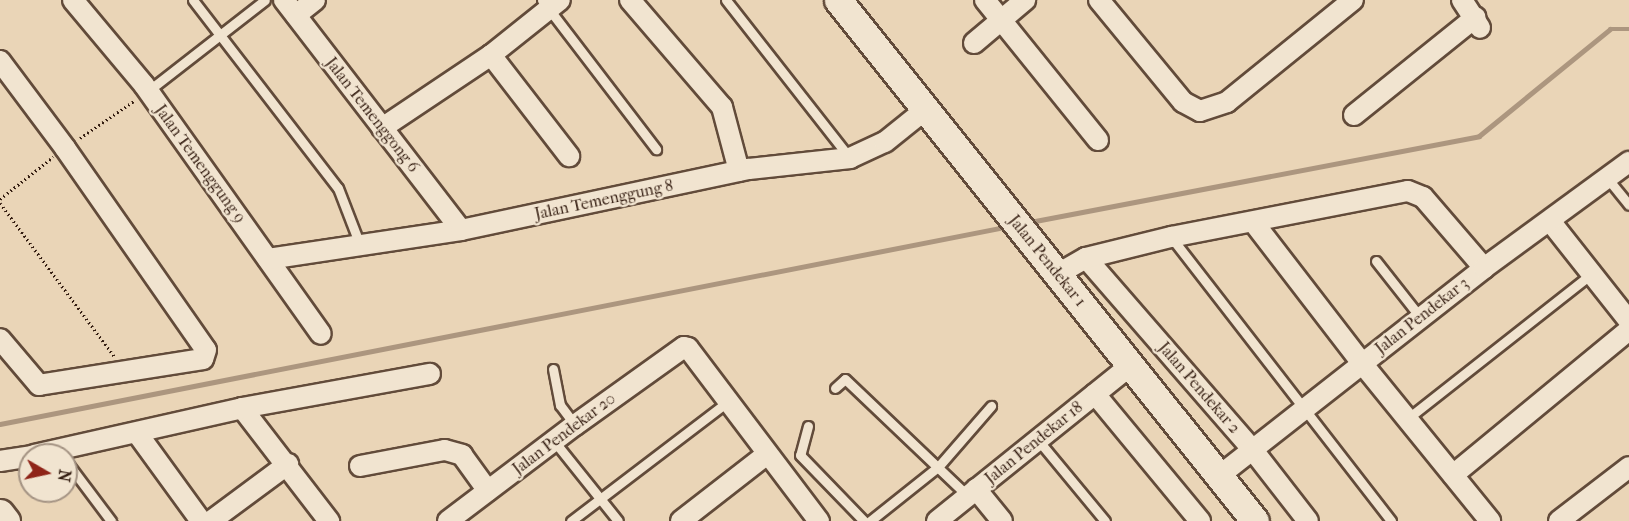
<!DOCTYPE html>
<html>
<head>
<meta charset="utf-8">
<style>
	body { margin:0 }
	#map { position:relative; width:1629px; height:521px; overflow:hidden; background:#ead5b7; font-family:"IM FELL French Canon",serif }
	div>[style] { position:absolute }
	[style*='--x'] { left:calc(var(--x)*1px); top:calc(var(--y)*1px); width:calc(var(--w)*1px); rotate:calc(var(--a)*1deg) }
	.stream>* { height:4.5px; margin:-2.25px; padding:0 2.25px; transform-origin:2.25px; border-radius:2.25px; background:#ac967f }
	.path>* { height:3px; margin-top:-1.5px; transform-origin:0; background:repeating-linear-gradient(90deg,#341d11 0 1.5px,transparent 0 4.5px) }
	.roads { filter:drop-shadow(2px 0 #624b3a) drop-shadow(-2px 0 #624b3a) drop-shadow(0 2px #624b3a) drop-shadow(0 -2px #624b3a) }
	.lane>* { height:9px; margin:-4.5px; padding:0 4.5px; transform-origin:4.5px; border-radius:4.5px; background:#f1e4d0 }
	.street>* { height:20px; margin:-10px; padding:0 10px; transform-origin:10px; border-radius:10px; background:#f1e4d0 }
	.secondary>* { height:27px; margin:-13.5px; padding:0 13.5px; transform-origin:13.5px; border-radius:13.5px; background:#f1e4d0 }
	span { translate:-50% -50%; white-space:nowrap; text-align:center; line-height:1.15; -webkit-text-stroke:4.5px #f1e4d0; paint-order:stroke }
	.street-label { font-size:16px; color:#341d11 }
	.north { position:absolute; left:18px; top:443px; width:60px; height:60px; box-sizing:border-box; background:#f1e4d0; border:2px solid #a59484; border-radius:50%; rotate:99deg; font-size:16px; font-weight:700; line-height:24px; text-align:center; color:#341d11 }
	.north::after { content:''; display:block; margin:auto; width:21px; height:27px; background:#8f2418; clip-path:polygon(50% 0,100% 100%,50% 72%,0 100%) }
</style>
</head>
<body>
<div id="map">
	<div class="stream">
		<div style="--x:1030;--y:222;--w:457;--a:-10.8"></div>
		<div style="--x:1479;--y:136;--w:169;--a:-39.2"></div>
		<div style="--x:1610;--y:29;--w:19;--a:0"></div>
		<div style="--x:0;--y:424;--w:1019;--a:-11.09"></div>
	</div>
	<div class="path">
		<div style="--x:80;--y:138;--w:65;--a:-34.4"></div>
		<div style="--x:0;--y:199;--w:68;--a:-38.4"></div>
		<div style="--x:0;--y:203;--w:191;--a:53.3"></div>
	</div>
	<div class="roads">
		<div class="lane">
			<div style="--x:193;--y:0;--w:237;--a:52.4"></div>
			<div style="--x:338;--y:188;--w:61;--a:68.9"></div>
			<div style="--x:542;--y:0;--w:188;--a:52.6"></div>
			<div style="--x:726;--y:0;--w:201;--a:51.9"></div>
			<div style="--x:148;--y:91;--w:148;--a:-37.9"></div>
			<div style="--x:1608;--y:179;--w:33;--a:51"></div>
			<div style="--x:1171;--y:237;--w:359;--a:52.2"></div>
			<div style="--x:1376;--y:261;--w:71;--a:51.8"></div>
			<div style="--x:553;--y:369;--w:37;--a:79"></div>
			<div style="--x:560;--y:405;--w:25;--a:53"></div>
			<div style="--x:835;--y:388;--w:13;--a:-42"></div>
			<div style="--x:845;--y:379;--w:170;--a:43.6"></div>
			<div style="--x:1407;--y:419;--w:234;--a:-38.2"></div>
			<div style="--x:808;--y:426;--w:30;--a:105"></div>
			<div style="--x:800;--y:455;--w:92;--a:45.9"></div>
			<div style="--x:1038;--y:440;--w:105;--a:50.4"></div>
			<div style="--x:554;--y:441;--w:102;--a:51.3"></div>
			<div style="--x:66;--y:461;--w:75;--a:53.1"></div>
			<div style="--x:571;--y:521;--w:196;--a:-37.3"></div>
			<div style="--x:870;--y:521;--w:87;--a:-38.5"></div>
			<div style="--x:938;--y:467;--w:81;--a:-49"></div>
		</div>
		<div class="street">
			<div style="--x:73;--y:0;--w:111;--a:50.1"></div>
			<div style="--x:144;--y:85;--w:305;--a:54.6"></div>
			<div style="--x:284;--y:0;--w:290;--a:52.4"></div>
			<div style="--x:630;--y:0;--w:141;--a:49.3"></div>
			<div style="--x:722;--y:107;--w:66;--a:75.1"></div>
			<div style="--x:985;--y:0;--w:180;--a:51.1"></div>
			<div style="--x:1099;--y:0;--w:132;--a:50.5"></div>
			<div style="--x:1183;--y:102;--w:19;--a:28"></div>
			<div style="--x:1200;--y:111;--w:28;--a:-18"></div>
			<div style="--x:1227;--y:102;--w:162;--a:-39"></div>
			<div style="--x:1462;--y:0;--w:33;--a:57"></div>
			<div style="--x:296;--y:15;--w:24;--a:-38"></div>
			<div style="--x:974;--y:43;--w:67;--a:-40.1"></div>
			<div style="--x:491;--y:55;--w:128;--a:52.3"></div>
			<div style="--x:0;--y:61;--w:109;--a:53.2"></div>
			<div style="--x:65;--y:148;--w:246;--a:55.1"></div>
			<div style="--x:206;--y:350;--w:9;--a:108"></div>
			<div style="--x:203;--y:359;--w:166;--a:171"></div>
			<div style="--x:39;--y:385;--w:60;--a:-130.3"></div>
			<div style="--x:1354;--y:115;--w:156;--a:-38.8"></div>
			<div style="--x:382;--y:128;--w:131;--a:-33.8"></div>
			<div style="--x:491;--y:55;--w:88;--a:-38.6"></div>
			<div style="--x:1550;--y:221;--w:127;--a:51.7"></div>
			<div style="--x:1254;--y:223;--w:175;--a:52.4"></div>
			<div style="--x:1361;--y:362;--w:205;--a:50.9"></div>
			<div style="--x:1086;--y:258;--w:253;--a:49"></div>
			<div style="--x:1252;--y:449;--w:91;--a:52.1"></div>
			<div style="--x:268;--y:259;--w:195;--a:-8.5"></div>
			<div style="--x:461;--y:230;--w:294;--a:-12"></div>
			<div style="--x:749;--y:169;--w:102;--a:-6.2"></div>
			<div style="--x:850;--y:158;--w:38;--a:-25"></div>
			<div style="--x:885;--y:142;--w:53;--a:-38.8"></div>
			<div style="--x:1058;--y:274;--w:32;--a:-30"></div>
			<div style="--x:1086;--y:258;--w:88;--a:-13.9"></div>
			<div style="--x:1171;--y:237;--w:241;--a:-11"></div>
			<div style="--x:1408;--y:191;--w:16;--a:22"></div>
			<div style="--x:1423;--y:197;--w:94;--a:49.3"></div>
			<div style="--x:1095;--y:394;--w:165;--a:50.4"></div>
			<div style="--x:242;--y:408;--w:143;--a:52.4"></div>
			<div style="--x:137;--y:433;--w:109;--a:54"></div>
			<div style="--x:34;--y:455;--w:213;--a:-12.7"></div>
			<div style="--x:242;--y:408;--w:191;--a:-10.3"></div>
			<div style="--x:0;--y:461;--w:30;--a:-9"></div>
			<div style="--x:360;--y:466;--w:86;--a:-10.7"></div>
			<div style="--x:445;--y:450;--w:18;--a:16"></div>
			<div style="--x:462;--y:455;--w:44;--a:54.2"></div>
			<div style="--x:1453;--y:475;--w:228;--a:-39.5"></div>
			<div style="--x:1219;--y:476;--w:337;--a:-38.1"></div>
			<div style="--x:1484;--y:268;--w:180;--a:-36.2"></div>
			<div style="--x:976;--y:489;--w:41;--a:50.9"></div>
			<div style="--x:211;--y:521;--w:96;--a:-36.5"></div>
			<div style="--x:448;--y:521;--w:159;--a:-37.1"></div>
			<div style="--x:575;--y:425;--w:134;--a:-35.6"></div>
			<div style="--x:684;--y:347;--w:4;--a:14"></div>
			<div style="--x:688;--y:348;--w:217;--a:52.9"></div>
			<div style="--x:681;--y:521;--w:109;--a:-37.9"></div>
			<div style="--x:937;--y:521;--w:248;--a:-38.8"></div>
			<div style="--x:1559;--y:521;--w:88;--a:-37.6"></div>
		</div>
		<div class="secondary">
			<div style="--x:838;--y:0;--w:667;--a:51.33"></div>
			<div style="--x:0;--y:513;--w:10;--a:53"></div>
		</div>
	</div>
	<div class="street-label">
		<span style="left:372px;top:115px;rotate:52deg">Jalan Temenggong 6</span>
		<span style="left:200px;top:164px;rotate:54deg">Jalan Temenggung 9</span>
		<span style="left:604px;top:200px;rotate:-12deg">Jalan Temenggung 8</span>
		<span style="left:1047px;top:261px;rotate:51deg">Jalan Pendekar 1</span>
		<span style="left:1422px;top:316px;rotate:-38deg">Jalan Pendekar 3</span>
		<span style="left:1199px;top:388px;rotate:49deg">Jalan Pendekar 2</span>
		<span style="left:564px;top:434px;rotate:-37deg">Jalan Pendekar 20</span>
		<span style="left:1034px;top:443px;rotate:-39deg">Jalan Pendekar 18</span>
	</div>
	<div class="north">N</div>
</div>
</body>
</html>
